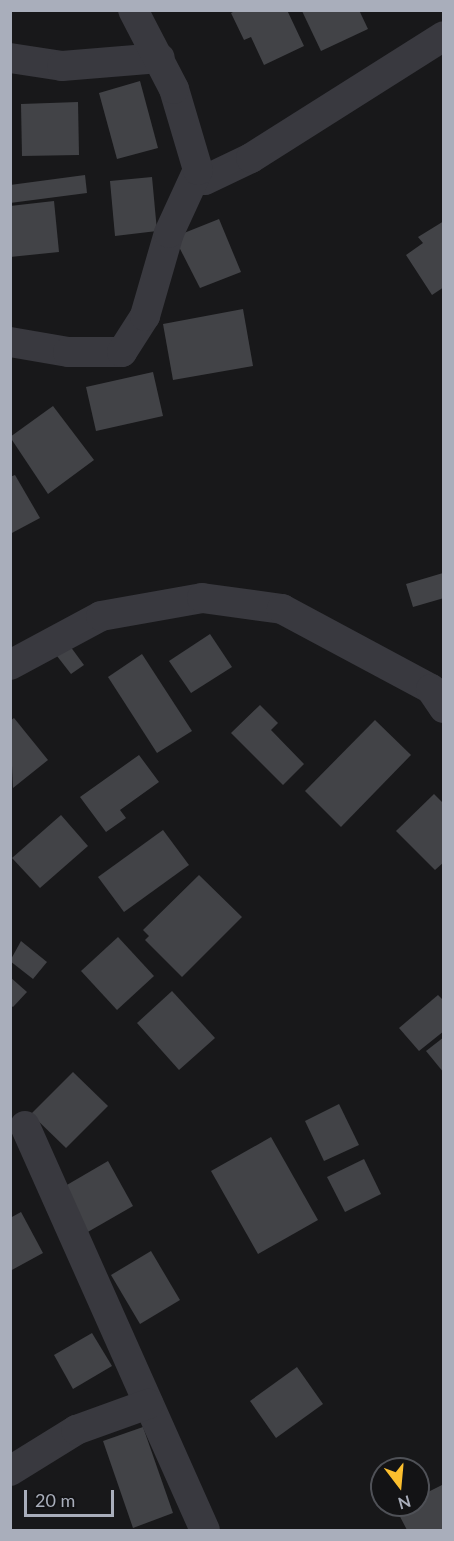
<!DOCTYPE html>
<html>
<head>
<meta charset="utf-8">
<style>
	body { margin:0 }
	#map { position:relative; width:454px; height:1541px; overflow:hidden; background:#18181a; font-family:Lato,sans-serif }
	div>[style] { position:absolute }
	[style*='--x'] { left:calc(var(--x)*1px); top:calc(var(--y)*1px); width:calc(var(--w)*1px); rotate:calc(var(--a)*1deg) }
	.building>* { inset:0; background:#424347 }
	.street>* { height:30px; margin:-15px; padding:0 15px; transform-origin:15px; border-radius:15px; background:#39393f }
	span { translate:-50% -50%; white-space:nowrap; text-align:center; line-height:1.15; -webkit-text-stroke:6px #131315; paint-order:stroke }
	.frame { position:absolute; inset:0; border:12px solid #a9aebb; pointer-events:none }
	.north { position:absolute; left:370px; top:1457px; width:60px; height:60px; box-sizing:border-box; background:#131315; border:2px solid #4f5157; border-radius:50%; rotate:164deg; font-size:16px; font-weight:700; line-height:24px; text-align:center; color:#a9aebb }
	.north::after { content:''; display:block; margin:auto; width:21px; height:27px; background:#fcbf2e; clip-path:polygon(50% 0,100% 100%,50% 72%,0 100%) }
	.scale { position:absolute; left:24px; top:1490px; width:90px; height:27px; box-sizing:border-box; border:3px solid #a9aebb; border-top:0; padding-left:8px; font-size:18px; line-height:21px; white-space:nowrap; color:#a9aebb; -webkit-text-stroke:4px #131315; paint-order:stroke }
</style>
</head>
<body>
<div id="map">
	<div class="building">
		<div style="clip-path:polygon(237px 10px,287px 10px,304px 46px,264px 65px,251px 37px,244px 40px,231px 13px)"></div>
		<div style="clip-path:polygon(359px 10px,368px 29px,321px 51px,302px 11px)"></div>
		<div style="clip-path:polygon(140px 81px,158px 148px,117px 159px,99px 93px)"></div>
		<div style="clip-path:polygon(78px 102px,79px 155px,22px 156px,21px 104px)"></div>
		<div style="clip-path:polygon(85px 175px,87px 193px,10px 203px,10px 185px)"></div>
		<div style="clip-path:polygon(152px 177px,157px 231px,115px 236px,110px 181px)"></div>
		<div style="clip-path:polygon(54px 201px,59px 252px,10px 257px,10px 206px)"></div>
		<div style="clip-path:polygon(219px 219px,241px 272px,200px 288px,174px 237px)"></div>
		<div style="clip-path:polygon(444px 221px,444px 287px,432px 295px,406px 255px,423px 243px,418px 237px)"></div>
		<div style="clip-path:polygon(243px 309px,253px 366px,173px 380px,163px 324px)"></div>
		<div style="clip-path:polygon(153px 372px,163px 416px,96px 431px,86px 387px)"></div>
		<div style="clip-path:polygon(53px 406px,94px 460px,48px 494px,10px 437px)"></div>
		<div style="clip-path:polygon(15px 475px,40px 518px,10px 534px,10px 477px)"></div>
		<div style="clip-path:polygon(443px 573px,444px 598px,413px 607px,406px 584px)"></div>
		<div style="clip-path:polygon(210px 634px,232px 667px,191px 693px,169px 661px)"></div>
		<div style="clip-path:polygon(70px 646px,84px 665px,71px 674px,57px 656px)"></div>
		<div style="clip-path:polygon(142px 654px,192px 731px,157px 753px,108px 677px)"></div>
		<div style="clip-path:polygon(260px 705px,278px 723px,271px 730px,304px 764px,283px 785px,231px 733px)"></div>
		<div style="clip-path:polygon(14px 718px,48px 760px,13px 788px,10px 721px)"></div>
		<div style="clip-path:polygon(375px 720px,411px 755px,341px 827px,305px 791px)"></div>
		<div style="clip-path:polygon(139px 755px,159px 782px,120px 810px,126px 818px,106px 832px,80px 797px)"></div>
		<div style="clip-path:polygon(434px 794px,444px 804px,444px 862px,435px 870px,396px 831px)"></div>
		<div style="clip-path:polygon(61px 815px,88px 846px,40px 888px,12px 858px)"></div>
		<div style="clip-path:polygon(163px 830px,189px 865px,124px 912px,98px 877px)"></div>
		<div style="clip-path:polygon(199px 875px,242px 917px,182px 977px,145px 940px,149px 936px,143px 930px)"></div>
		<div style="clip-path:polygon(118px 937px,154px 976px,117px 1010px,81px 971px)"></div>
		<div style="clip-path:polygon(21px 941px,47px 962px,33px 979px,10px 961px)"></div>
		<div style="clip-path:polygon(10px 977px,27px 992px,13px 1007px,10px 1005px)"></div>
		<div style="clip-path:polygon(172px 991px,215px 1038px,179px 1070px,137px 1023px)"></div>
		<div style="clip-path:polygon(438px 995px,444px 1001px,444px 1031px,419px 1051px,399px 1028px)"></div>
		<div style="clip-path:polygon(444px 1037px,444px 1073px,426px 1051px)"></div>
		<div style="clip-path:polygon(73px 1072px,108px 1106px,66px 1148px,31px 1114px)"></div>
		<div style="clip-path:polygon(339px 1104px,359px 1145px,324px 1161px,305px 1121px)"></div>
		<div style="clip-path:polygon(271px 1137px,318px 1220px,258px 1254px,211px 1171px)"></div>
		<div style="clip-path:polygon(364px 1159px,381px 1194px,345px 1212px,327px 1177px)"></div>
		<div style="clip-path:polygon(108px 1161px,133px 1206px,86px 1233px,60px 1189px)"></div>
		<div style="clip-path:polygon(21px 1212px,43px 1253px,10px 1271px,10px 1218px)"></div>
		<div style="clip-path:polygon(151px 1251px,180px 1300px,140px 1324px,111px 1275px)"></div>
		<div style="clip-path:polygon(92px 1333px,112px 1366px,73px 1389px,54px 1355px)"></div>
		<div style="clip-path:polygon(297px 1367px,323px 1404px,276px 1438px,250px 1401px)"></div>
		<div style="clip-path:polygon(143px 1427px,173px 1513px,133px 1528px,103px 1441px)"></div>
		<div style="clip-path:polygon(444px 1484px,444px 1530px,407px 1530px,396px 1509px,418px 1505px,418px 1497px)"></div>
	</div>
	<div class="street">
		<div style="--x:10;--y:58;--w:53;--a:8.7"></div>
		<div style="--x:62;--y:66;--w:98;--a:-4.7"></div>
		<div style="--x:198;--y:170;--w:12;--a:55"></div>
		<div style="--x:205;--y:180;--w:51;--a:-25.6"></div>
		<div style="--x:251;--y:158;--w:228;--a:-32.3"></div>
		<div style="--x:10;--y:342;--w:59;--a:9.8"></div>
		<div style="--x:68;--y:352;--w:54;--a:0"></div>
		<div style="--x:122;--y:352;--w:43;--a:-57.4"></div>
		<div style="--x:145;--y:316;--w:86;--a:-73.9"></div>
		<div style="--x:169;--y:233;--w:69;--a:-65.3"></div>
		<div style="--x:198;--y:170;--w:84;--a:-106.5"></div>
		<div style="--x:174;--y:89;--w:89;--a:-117.4"></div>
		<div style="--x:10;--y:665;--w:103;--a:-28.3"></div>
		<div style="--x:101;--y:616;--w:103;--a:-10.1"></div>
		<div style="--x:202;--y:598;--w:81;--a:7.8"></div>
		<div style="--x:282;--y:609;--w:169;--a:28.2"></div>
		<div style="--x:431;--y:689;--w:23;--a:56"></div>
		<div style="--x:25;--y:1126;--w:442;--a:66"></div>
		<div style="--x:10;--y:1471;--w:78;--a:-31.8"></div>
		<div style="--x:76;--y:1430;--w:77;--a:-19.9"></div>
	</div>
	<div class="frame"></div>
	<div class="north">N</div>
	<div class="scale">20 m</div>
</div>
</body>
</html>
